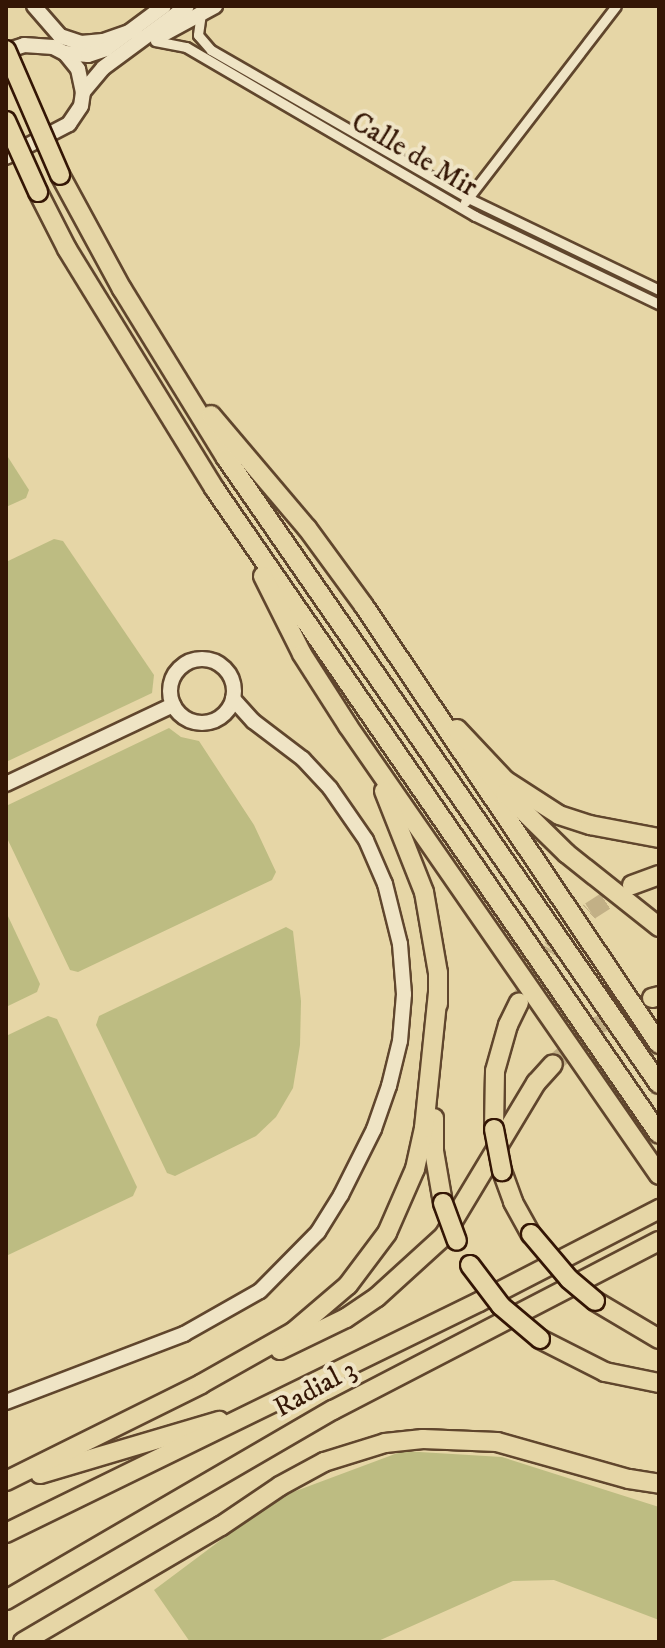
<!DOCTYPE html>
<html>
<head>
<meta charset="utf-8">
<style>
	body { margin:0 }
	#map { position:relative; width:665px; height:1648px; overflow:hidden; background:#e6d6a6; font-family:"IM FELL DW Pica",serif }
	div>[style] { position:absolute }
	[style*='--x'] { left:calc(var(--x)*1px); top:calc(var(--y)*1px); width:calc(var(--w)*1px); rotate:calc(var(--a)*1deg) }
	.green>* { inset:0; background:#bdbc82 }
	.highway-tunnel>* { height:18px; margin-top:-9px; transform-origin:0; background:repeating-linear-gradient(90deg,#c2b086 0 18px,transparent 0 27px) }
	.roads { filter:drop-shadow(2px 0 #60462d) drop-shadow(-2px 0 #60462d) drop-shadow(0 2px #60462d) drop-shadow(0 -2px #60462d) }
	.street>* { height:9px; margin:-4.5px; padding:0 4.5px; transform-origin:4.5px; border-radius:4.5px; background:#efe4c5 }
	.secondary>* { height:14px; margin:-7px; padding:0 7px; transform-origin:7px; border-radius:7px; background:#efe4c5 }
	.secondary>.ring { margin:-7px; padding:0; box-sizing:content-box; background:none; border:14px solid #efe4c5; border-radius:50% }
	.highway>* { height:18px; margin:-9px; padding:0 9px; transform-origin:9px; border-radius:9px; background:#e6d6a6 }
	.bridges { filter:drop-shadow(2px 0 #341605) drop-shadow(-2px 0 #341605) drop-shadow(0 2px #341605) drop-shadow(0 -2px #341605) }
	.highway-bridge>* { height:18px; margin:-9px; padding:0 9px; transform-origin:9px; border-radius:9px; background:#e6d6a6 }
	span { translate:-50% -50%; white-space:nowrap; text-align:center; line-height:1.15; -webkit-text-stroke:8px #efe4c5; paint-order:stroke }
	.street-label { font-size:28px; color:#341605 }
	.frame { position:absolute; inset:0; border:8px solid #341605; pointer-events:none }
</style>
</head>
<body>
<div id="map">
	<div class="green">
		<div style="clip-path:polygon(6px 454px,29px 490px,26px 498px,6px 507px)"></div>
		<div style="clip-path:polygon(54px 539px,63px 541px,154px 675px,152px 693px,6px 762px,6px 562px)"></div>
		<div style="clip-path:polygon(169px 728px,181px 737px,199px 741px,254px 825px,276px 872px,272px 880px,78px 972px,70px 970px,6px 836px,6px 806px)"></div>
		<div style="clip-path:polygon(6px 912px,40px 984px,37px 992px,6px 1007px)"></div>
		<div style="clip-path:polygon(286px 927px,293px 931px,301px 1001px,300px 1045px,293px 1088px,276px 1117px,256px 1136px,175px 1176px,167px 1173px,96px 1025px,99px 1016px)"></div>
		<div style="clip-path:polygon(48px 1016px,57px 1019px,137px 1187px,133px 1196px,6px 1256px,6px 1036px)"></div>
		<div style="clip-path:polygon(403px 1451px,502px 1457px,659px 1507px,659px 1620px,554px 1580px,513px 1581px,376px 1642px,190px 1642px,154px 1590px,277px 1498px)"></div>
	</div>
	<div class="highway-tunnel">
		<div style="--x:521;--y:998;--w:57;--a:-58.5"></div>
		<div style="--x:551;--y:949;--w:26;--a:-47"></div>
		<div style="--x:569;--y:930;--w:28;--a:-42"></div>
		<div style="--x:590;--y:911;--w:46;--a:-32.7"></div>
		<div style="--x:553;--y:1064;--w:58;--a:-40.8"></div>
		<div style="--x:597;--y:1026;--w:54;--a:-27.5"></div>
	</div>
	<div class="roads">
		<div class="street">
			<div style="--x:201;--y:13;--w:22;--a:98"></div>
			<div style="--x:198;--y:35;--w:20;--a:49"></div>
			<div style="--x:211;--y:50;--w:297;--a:29.9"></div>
			<div style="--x:468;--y:198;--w:212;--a:25.7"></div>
			<div style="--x:155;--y:41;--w:32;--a:11"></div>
			<div style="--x:186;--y:47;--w:335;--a:30.3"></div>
			<div style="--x:475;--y:216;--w:204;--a:25.6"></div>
			<div style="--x:465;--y:202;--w:247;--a:-52.4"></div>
		</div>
		<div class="secondary">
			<div style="--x:34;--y:6;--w:40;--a:49"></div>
			<div style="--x:60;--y:36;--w:22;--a:18"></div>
			<div style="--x:81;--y:43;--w:22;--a:-5"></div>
			<div style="--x:103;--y:41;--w:34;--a:-19"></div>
			<div style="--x:158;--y:37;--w:65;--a:-28.5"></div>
			<div style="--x:6;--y:51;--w:19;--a:-18"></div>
			<div style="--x:24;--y:45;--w:29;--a:4"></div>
			<div style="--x:53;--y:47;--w:13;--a:27"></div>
			<div style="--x:65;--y:53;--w:21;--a:51"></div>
			<div style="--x:78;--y:69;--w:24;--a:78"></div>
			<div style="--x:83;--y:92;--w:14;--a:98"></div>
			<div style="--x:81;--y:106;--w:22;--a:124"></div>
			<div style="--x:69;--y:124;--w:71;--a:152.4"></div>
			<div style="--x:65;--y:53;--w:23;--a:5"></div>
			<div style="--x:88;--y:55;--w:19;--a:-18"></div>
			<div style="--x:106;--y:49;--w:72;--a:-36.6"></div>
			<div style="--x:83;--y:92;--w:31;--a:-50"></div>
			<div style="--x:103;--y:68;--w:104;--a:-36.4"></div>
			<div class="ring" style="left:170px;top:659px;width:50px;height:50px"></div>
			<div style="--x:6;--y:784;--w:185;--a:-25.3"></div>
			<div style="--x:6;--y:1402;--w:191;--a:-20.9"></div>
			<div style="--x:184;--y:1334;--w:87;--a:-29.5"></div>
			<div style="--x:260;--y:1291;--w:83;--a:-45.5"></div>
			<div style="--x:318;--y:1232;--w:44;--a:-58.1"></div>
			<div style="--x:341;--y:1195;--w:74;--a:-63.4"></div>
			<div style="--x:374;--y:1129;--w:46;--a:-70.8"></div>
			<div style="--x:389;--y:1086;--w:46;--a:-76.3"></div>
			<div style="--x:400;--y:1041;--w:47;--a:-85.1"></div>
			<div style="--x:404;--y:994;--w:50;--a:-94.6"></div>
			<div style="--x:400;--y:944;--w:62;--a:-104"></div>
			<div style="--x:385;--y:884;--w:48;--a:-113.4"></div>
			<div style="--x:366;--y:840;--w:63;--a:-124.7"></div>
			<div style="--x:330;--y:788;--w:40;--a:-133"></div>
			<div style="--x:303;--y:759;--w:63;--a:-142.8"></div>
			<div style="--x:253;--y:721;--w:30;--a:-132"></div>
		</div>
		<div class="highway">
			<div style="--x:60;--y:175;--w:130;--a:61.5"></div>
			<div style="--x:122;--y:289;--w:198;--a:58.4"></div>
			<div style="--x:226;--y:458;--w:761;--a:55.33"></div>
			<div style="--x:38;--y:192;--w:64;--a:63"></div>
			<div style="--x:67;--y:249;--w:281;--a:58.4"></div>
			<div style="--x:214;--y:488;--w:784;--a:55.44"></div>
			<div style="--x:211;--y:415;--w:148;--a:49.7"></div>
			<div style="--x:307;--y:528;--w:97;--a:53.8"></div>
			<div style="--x:364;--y:606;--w:528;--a:56.04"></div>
			<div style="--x:263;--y:576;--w:87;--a:63.4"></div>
			<div style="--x:302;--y:654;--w:85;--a:57.4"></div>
			<div style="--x:348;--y:726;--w:546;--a:55.29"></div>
			<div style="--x:457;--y:729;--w:70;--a:46.7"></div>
			<div style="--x:505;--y:780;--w:64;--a:32.9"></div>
			<div style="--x:559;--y:815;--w:33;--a:18"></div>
			<div style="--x:590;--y:825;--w:70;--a:10.7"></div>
			<div style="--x:480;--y:761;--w:41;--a:52"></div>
			<div style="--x:505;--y:793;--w:86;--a:44.5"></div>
			<div style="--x:566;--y:853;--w:119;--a:38.5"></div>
			<div style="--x:384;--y:791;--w:109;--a:68.4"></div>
			<div style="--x:424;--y:892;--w:82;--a:80.2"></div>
			<div style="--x:438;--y:973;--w:31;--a:90"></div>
			<div style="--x:632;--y:885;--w:29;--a:-20"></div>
			<div style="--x:652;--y:998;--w:7;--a:-16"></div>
			<div style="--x:434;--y:1118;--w:33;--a:90"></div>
			<div style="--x:434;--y:1151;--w:53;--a:80.2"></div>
			<div style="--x:494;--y:1129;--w:58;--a:-89"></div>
			<div style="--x:495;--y:1071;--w:48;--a:-74.2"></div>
			<div style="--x:508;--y:1025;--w:25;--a:-64"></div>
			<div style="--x:502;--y:1171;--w:33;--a:70"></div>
			<div style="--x:513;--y:1202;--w:37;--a:61"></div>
			<div style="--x:595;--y:1301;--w:74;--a:30.7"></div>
			<div style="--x:540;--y:1339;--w:73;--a:26.9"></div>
			<div style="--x:605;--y:1372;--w:55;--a:11.5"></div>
			<div style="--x:280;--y:1350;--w:73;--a:-25.9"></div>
			<div style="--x:346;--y:1318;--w:37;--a:-34"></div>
			<div style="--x:377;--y:1297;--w:91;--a:-42.3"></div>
			<div style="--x:444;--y:1236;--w:179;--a:-59"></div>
			<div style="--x:536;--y:1083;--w:25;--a:-48"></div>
			<div style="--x:40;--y:1474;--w:187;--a:-16.5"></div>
			<div style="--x:6;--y:1481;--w:218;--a:-26.4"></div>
			<div style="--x:201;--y:1384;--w:106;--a:-29.5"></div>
			<div style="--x:293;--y:1332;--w:72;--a:-40.5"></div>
			<div style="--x:348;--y:1285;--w:65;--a:-53.1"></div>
			<div style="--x:387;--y:1233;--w:70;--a:-66.4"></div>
			<div style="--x:415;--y:1169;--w:42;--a:-77.6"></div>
			<div style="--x:424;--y:1128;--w:137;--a:-84.1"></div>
			<div style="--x:6;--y:1533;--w:526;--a:-26.03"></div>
			<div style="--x:479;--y:1302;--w:203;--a:-27.3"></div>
			<div style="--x:6;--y:1600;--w:378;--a:-30.2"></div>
			<div style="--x:333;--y:1410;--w:367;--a:-27.4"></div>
			<div style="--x:23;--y:1642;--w:229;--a:-30.4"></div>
			<div style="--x:221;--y:1526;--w:71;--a:-34.1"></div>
			<div style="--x:280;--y:1486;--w:50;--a:-28.6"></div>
			<div style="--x:324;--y:1462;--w:64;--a:-17.3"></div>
			<div style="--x:385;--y:1443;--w:38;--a:-6"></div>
			<div style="--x:423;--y:1439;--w:74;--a:2.3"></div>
			<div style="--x:497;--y:1442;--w:137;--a:15.7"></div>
			<div style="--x:629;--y:1479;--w:30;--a:9"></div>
		</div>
	</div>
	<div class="bridges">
		<div class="highway-bridge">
			<div style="--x:6;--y:50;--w:136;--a:66.6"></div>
			<div style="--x:6;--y:121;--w:78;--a:65.7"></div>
			<div style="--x:494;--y:1129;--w:43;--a:79.2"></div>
			<div style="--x:443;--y:1203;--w:40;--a:69.8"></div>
			<div style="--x:531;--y:1234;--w:59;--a:49.8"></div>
			<div style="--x:569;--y:1279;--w:34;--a:40"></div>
			<div style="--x:470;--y:1265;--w:51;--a:52.9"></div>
			<div style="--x:501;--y:1306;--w:51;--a:40.2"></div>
		</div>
	</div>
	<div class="street-label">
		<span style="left:414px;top:155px;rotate:30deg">Calle de Mir</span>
		<span style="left:315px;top:1389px;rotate:-29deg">Radial 3</span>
	</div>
	<div class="frame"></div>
</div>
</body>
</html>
